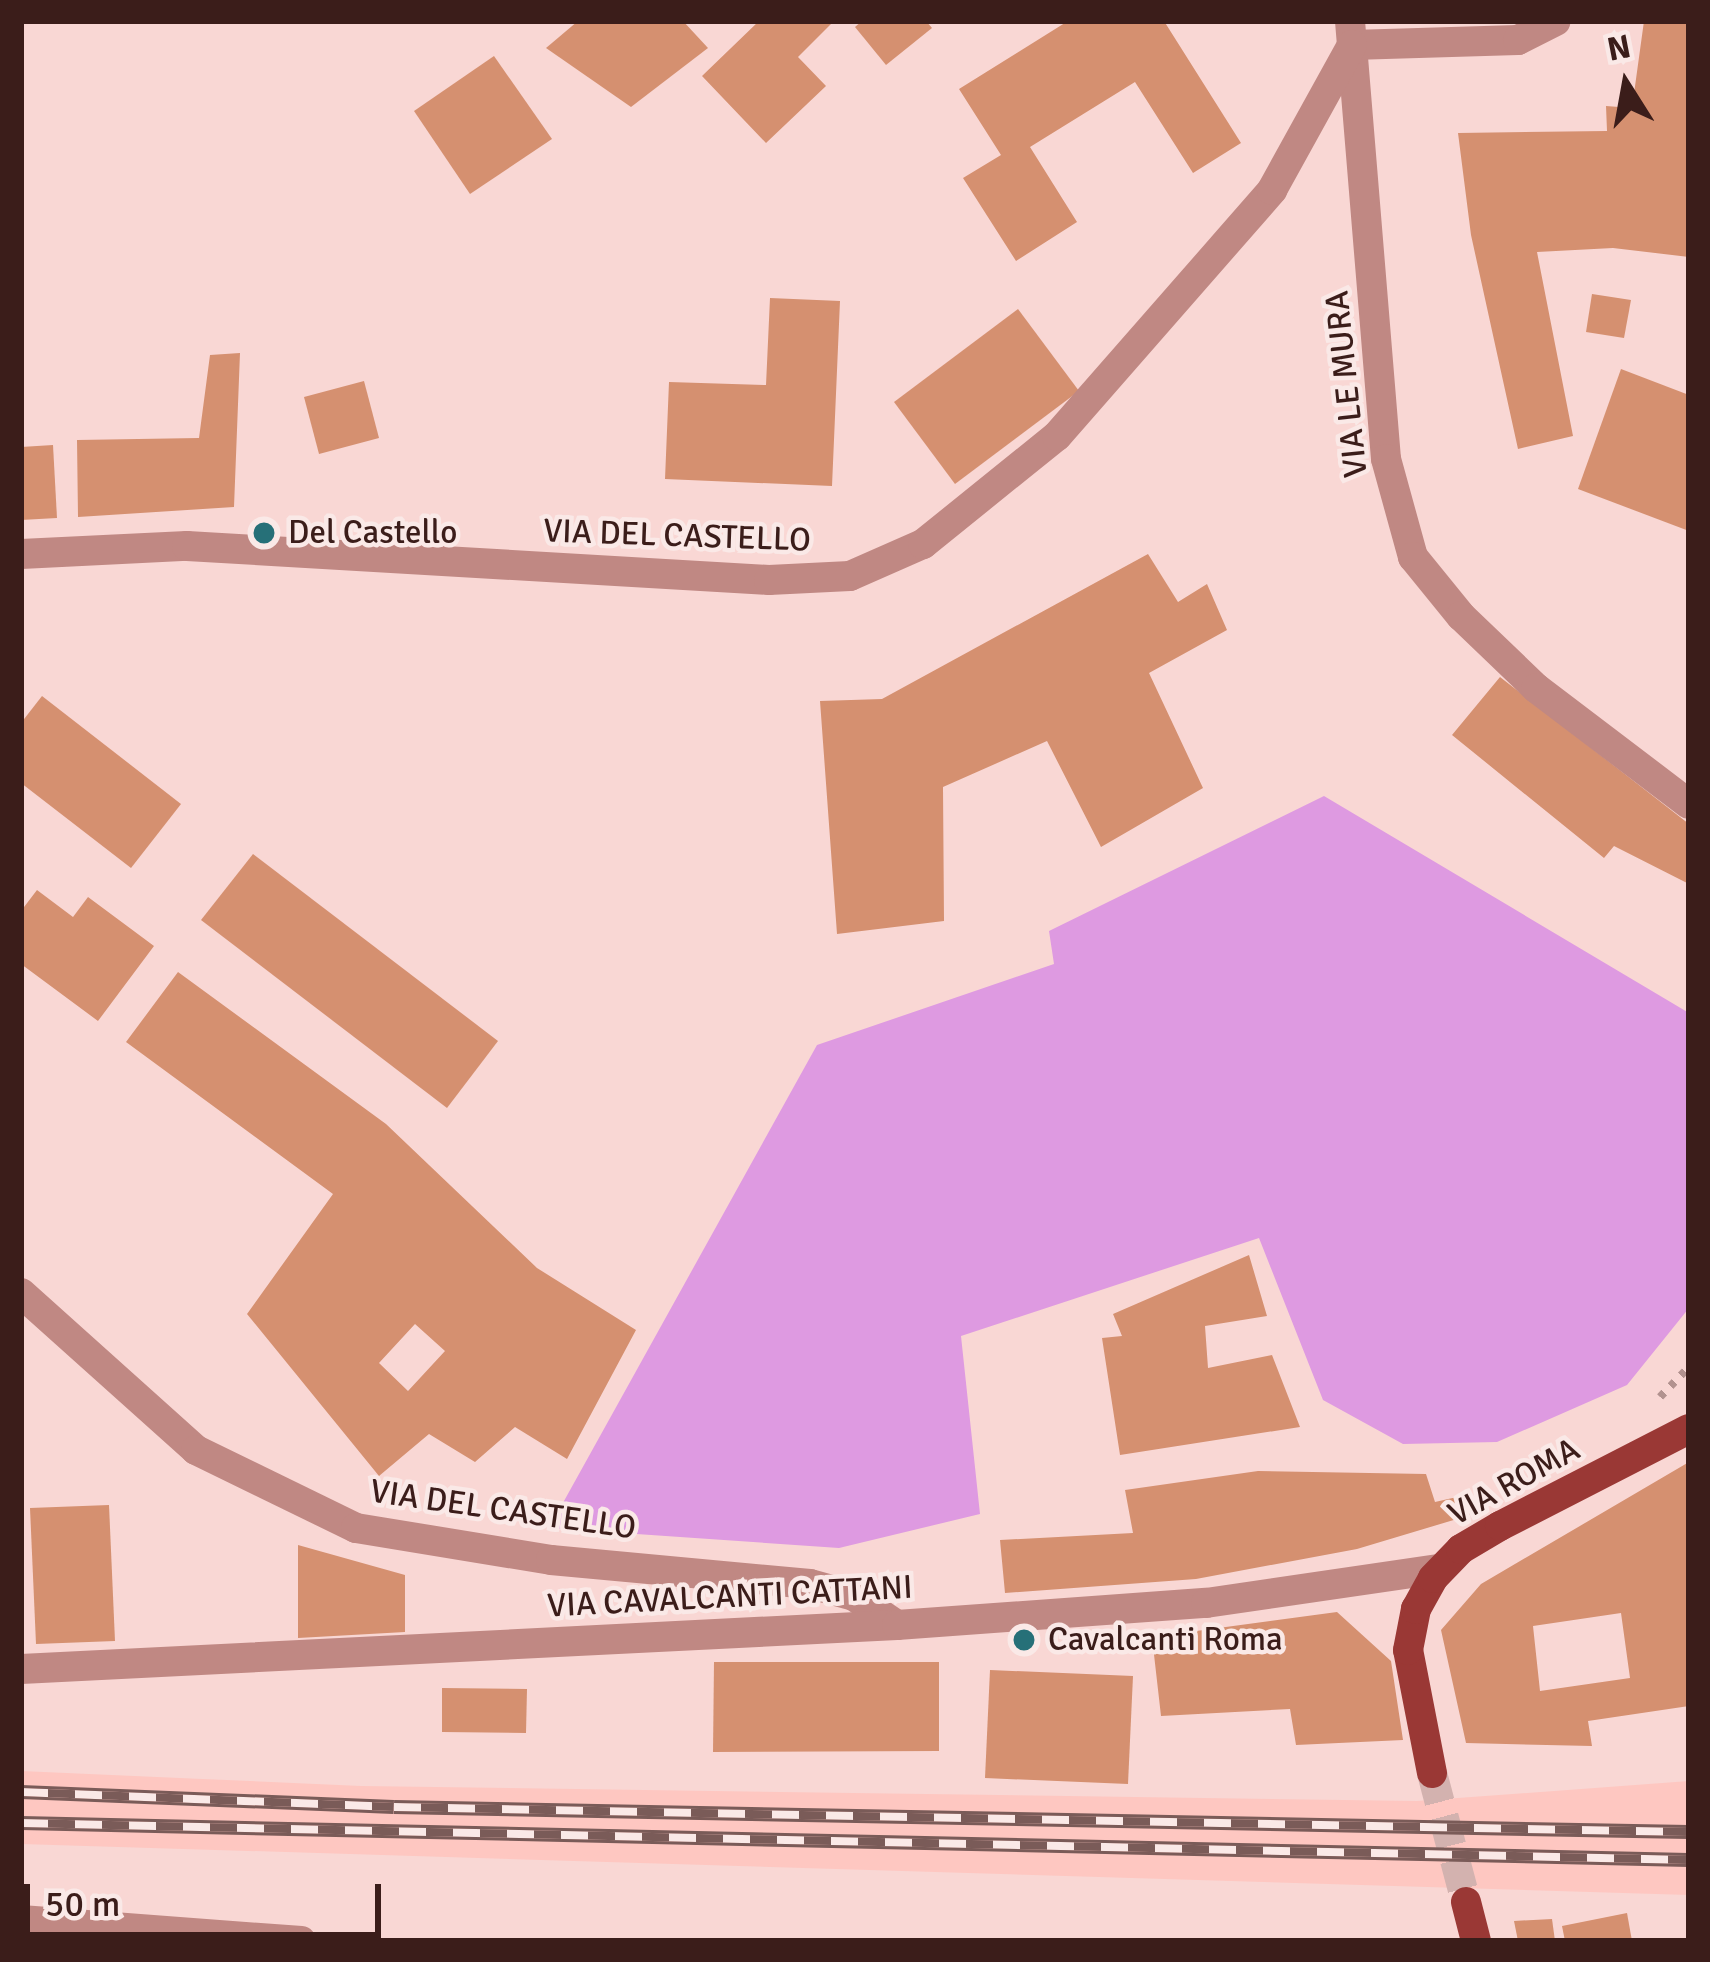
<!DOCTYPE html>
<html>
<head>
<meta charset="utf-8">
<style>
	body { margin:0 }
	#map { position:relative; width:1710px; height:1962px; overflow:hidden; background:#f9d7d4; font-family:Signika,sans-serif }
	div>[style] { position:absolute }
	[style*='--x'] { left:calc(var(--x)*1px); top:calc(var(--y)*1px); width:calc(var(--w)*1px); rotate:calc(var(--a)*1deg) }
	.built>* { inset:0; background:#fec7c1 }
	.green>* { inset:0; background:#de9ae1 }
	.building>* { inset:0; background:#d59070 }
	.major-tunnel>* { height:30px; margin-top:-15px; transform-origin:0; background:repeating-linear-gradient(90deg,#d3b2af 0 30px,transparent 0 45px) }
	.path>* { height:8px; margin-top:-4px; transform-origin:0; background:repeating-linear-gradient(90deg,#b2928f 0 6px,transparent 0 15px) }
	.minor>* { height:30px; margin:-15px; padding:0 15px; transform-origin:15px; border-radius:15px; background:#c08883 }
	.major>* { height:30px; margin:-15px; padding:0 15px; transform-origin:15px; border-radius:15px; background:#9a3835 }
	.rail>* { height:14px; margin-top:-7px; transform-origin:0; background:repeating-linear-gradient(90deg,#fae9e7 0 27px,#7a5b58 0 54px); box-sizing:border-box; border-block:3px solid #7a5b58 }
	.dots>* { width:33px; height:33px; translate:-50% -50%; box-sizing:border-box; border:6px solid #fae9e7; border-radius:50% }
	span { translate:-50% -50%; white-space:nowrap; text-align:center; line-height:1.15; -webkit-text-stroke:9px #fae9e7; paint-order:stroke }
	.street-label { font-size:33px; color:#3b1d1a }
	.poi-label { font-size:33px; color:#3b1d1a }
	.left { translate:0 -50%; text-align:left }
	.frame { position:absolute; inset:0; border:24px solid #3b1d1a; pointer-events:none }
	.north { position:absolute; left:1566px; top:24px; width:120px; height:120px; -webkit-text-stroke:9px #fae9e7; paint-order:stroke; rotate:349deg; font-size:33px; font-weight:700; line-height:48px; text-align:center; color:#3b1d1a }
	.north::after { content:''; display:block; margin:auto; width:42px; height:54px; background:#3b1d1a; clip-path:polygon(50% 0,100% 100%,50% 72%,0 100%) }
	.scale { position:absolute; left:24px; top:1884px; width:357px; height:54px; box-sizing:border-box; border:6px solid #3b1d1a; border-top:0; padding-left:15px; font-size:36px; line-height:42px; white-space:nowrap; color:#3b1d1a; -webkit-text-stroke:9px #fae9e7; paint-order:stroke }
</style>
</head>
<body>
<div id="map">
	<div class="built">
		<div style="clip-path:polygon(21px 1771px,361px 1786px,1417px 1801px,1689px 1781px,1689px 1895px,21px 1844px)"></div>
	</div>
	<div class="green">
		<div style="clip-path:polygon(1324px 796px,1689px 1013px,1689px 1308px,1627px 1385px,1497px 1442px,1403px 1444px,1323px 1400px,1259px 1238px,961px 1336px,980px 1514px,839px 1548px,549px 1528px,817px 1045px,1054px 964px,1049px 931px)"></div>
	</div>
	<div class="building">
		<div style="clip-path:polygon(578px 21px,683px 21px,708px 48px,631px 107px,546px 48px)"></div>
		<div style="clip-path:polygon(759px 21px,834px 21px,798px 57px,826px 86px,766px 143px,702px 76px)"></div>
		<div style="clip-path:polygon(862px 21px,926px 21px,932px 28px,886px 65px,855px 27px)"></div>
		<div style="clip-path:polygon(1068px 21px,1164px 21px,1241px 143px,1193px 173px,1135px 82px,1030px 147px,1077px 222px,1016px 261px,963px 178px,1001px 155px,959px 89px)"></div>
		<div style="clip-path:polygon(1644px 21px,1689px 21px,1689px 257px,1613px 248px,1537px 252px,1573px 436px,1518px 449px,1471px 235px,1458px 133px,1607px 131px,1606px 106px,1632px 108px)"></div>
		<div style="clip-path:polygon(494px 56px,552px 139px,470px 194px,414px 111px)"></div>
		<div style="clip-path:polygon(1592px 294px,1631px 300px,1624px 338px,1586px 332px)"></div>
		<div style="clip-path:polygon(770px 298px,840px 301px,832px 486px,665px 479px,669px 382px,766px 385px)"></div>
		<div style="clip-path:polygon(1018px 309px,1079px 391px,955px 484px,894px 402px)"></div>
		<div style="clip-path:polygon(240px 353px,234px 507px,78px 517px,77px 440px,199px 438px,210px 355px)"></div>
		<div style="clip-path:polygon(1621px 369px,1689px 395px,1689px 531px,1578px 489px)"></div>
		<div style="clip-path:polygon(364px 381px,379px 438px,319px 454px,304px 397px)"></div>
		<div style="clip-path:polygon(53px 445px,57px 518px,21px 520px,21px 447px)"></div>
		<div style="clip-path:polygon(1148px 554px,1178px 602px,1207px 584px,1227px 630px,1149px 673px,1203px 788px,1101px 847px,1047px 741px,943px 787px,944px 921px,837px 934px,820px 701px,882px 699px)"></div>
		<div style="clip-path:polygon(1500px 677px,1689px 824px,1689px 884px,1614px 846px,1604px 858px,1452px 735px)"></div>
		<div style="clip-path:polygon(42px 696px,181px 804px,131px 868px,21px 783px,21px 723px)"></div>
		<div style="clip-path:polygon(253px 854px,498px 1041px,447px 1108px,201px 920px)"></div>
		<div style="clip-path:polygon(37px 890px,73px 917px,88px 897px,154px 946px,98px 1021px,21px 964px,21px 911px)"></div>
		<div style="clip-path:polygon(evenodd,178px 972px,386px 1124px,537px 1268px,636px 1330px,567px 1459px,515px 1427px,475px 1462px,429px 1434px,379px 1476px,247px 1314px,333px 1194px,126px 1042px,178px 972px,415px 1324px,445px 1351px,408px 1391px,379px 1363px,415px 1324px)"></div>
		<div style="clip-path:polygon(1249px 1255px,1267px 1316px,1205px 1326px,1208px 1368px,1272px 1355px,1300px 1427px,1120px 1455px,1102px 1338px,1122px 1336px,1113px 1314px)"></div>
		<div style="clip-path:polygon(evenodd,1689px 1462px,1689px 1706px,1588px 1721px,1592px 1746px,1466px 1743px,1441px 1630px,1481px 1584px,1689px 1462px,1621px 1613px,1630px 1678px,1540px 1691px,1533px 1626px,1621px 1613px)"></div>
		<div style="clip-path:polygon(1258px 1471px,1426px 1474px,1435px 1502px,1470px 1494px,1477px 1513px,1357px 1549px,1196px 1579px,1005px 1593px,1000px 1540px,1133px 1533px,1125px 1490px)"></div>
		<div style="clip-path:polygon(109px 1505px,115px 1641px,36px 1644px,30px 1508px)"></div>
		<div style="clip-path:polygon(298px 1545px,405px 1575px,405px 1632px,298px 1638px)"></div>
		<div style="clip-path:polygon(1337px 1612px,1391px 1661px,1403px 1740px,1296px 1745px,1290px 1709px,1161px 1716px,1152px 1637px)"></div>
		<div style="clip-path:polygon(714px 1662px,939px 1662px,939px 1751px,713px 1752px)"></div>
		<div style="clip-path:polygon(990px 1670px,1133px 1676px,1128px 1784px,985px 1778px)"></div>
		<div style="clip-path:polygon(442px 1688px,527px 1689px,526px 1733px,442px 1732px)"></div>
		<div style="clip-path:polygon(1627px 1913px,1632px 1941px,1565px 1941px,1562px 1926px)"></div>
		<div style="clip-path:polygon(1552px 1919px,1555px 1941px,1518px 1941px,1514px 1921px)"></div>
	</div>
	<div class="major-tunnel">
		<div style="--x:1432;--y:1773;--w:133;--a:75.2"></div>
	</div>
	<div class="path">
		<div style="--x:1660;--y:1397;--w:42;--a:-46"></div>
	</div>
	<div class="minor">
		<div style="--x:1350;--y:21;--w:439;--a:85.3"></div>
		<div style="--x:1386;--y:459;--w:102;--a:74.6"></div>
		<div style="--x:1413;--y:557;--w:76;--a:50.9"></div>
		<div style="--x:1461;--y:616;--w:104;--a:43.8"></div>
		<div style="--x:1536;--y:688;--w:192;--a:37.2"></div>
		<div style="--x:1352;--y:45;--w:166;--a:-1.7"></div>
		<div style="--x:1518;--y:40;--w:42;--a:-26.6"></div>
		<div style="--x:21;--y:554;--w:166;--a:-2.8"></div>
		<div style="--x:187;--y:546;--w:583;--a:3.34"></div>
		<div style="--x:769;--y:580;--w:81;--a:-2.8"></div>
		<div style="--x:850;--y:576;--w:80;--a:-23.7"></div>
		<div style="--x:923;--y:544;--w:172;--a:-38.9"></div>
		<div style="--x:1057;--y:436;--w:327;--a:-48.8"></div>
		<div style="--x:1272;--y:190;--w:166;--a:-61.1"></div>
		<div style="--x:21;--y:1293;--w:235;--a:41.9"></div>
		<div style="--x:196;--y:1450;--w:178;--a:26"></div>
		<div style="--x:356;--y:1528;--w:198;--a:9.3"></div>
		<div style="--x:551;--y:1560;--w:260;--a:5.3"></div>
		<div style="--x:810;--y:1584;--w:46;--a:15.3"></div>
		<div style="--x:854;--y:1596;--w:52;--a:34"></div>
		<div style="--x:21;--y:1669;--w:877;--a:-2.88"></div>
		<div style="--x:897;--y:1625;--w:310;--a:-4.1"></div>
		<div style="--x:1206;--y:1603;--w:236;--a:-8.3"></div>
		<div style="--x:21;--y:1920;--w:281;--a:4.3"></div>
	</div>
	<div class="major">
		<div style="--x:1432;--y:1773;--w:125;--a:-101"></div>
		<div style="--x:1408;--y:1650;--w:42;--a:-79"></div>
		<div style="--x:1416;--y:1609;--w:35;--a:-61"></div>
		<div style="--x:1433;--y:1578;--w:40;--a:-46"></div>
		<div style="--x:1461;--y:1549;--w:45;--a:-30.5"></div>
		<div style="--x:1500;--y:1526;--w:212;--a:-27.2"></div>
		<div style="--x:1466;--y:1902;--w:40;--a:75.6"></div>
	</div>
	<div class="rail">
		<div style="--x:21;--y:1792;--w:373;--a:2.3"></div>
		<div style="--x:394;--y:1807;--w:1295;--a:1.11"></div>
		<div style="--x:21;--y:1823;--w:1668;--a:1.27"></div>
	</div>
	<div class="dots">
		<div style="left:264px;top:533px;background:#267078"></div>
		<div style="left:1024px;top:1640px;background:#267078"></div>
	</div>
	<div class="street-label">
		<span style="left:1347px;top:384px;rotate:-96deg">VIA LE MURA</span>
		<span style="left:677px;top:536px;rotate:2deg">VIA DEL CASTELLO</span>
		<span style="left:1514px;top:1482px;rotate:-29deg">VIA ROMA</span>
		<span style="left:503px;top:1510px;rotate:8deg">VIA DEL CASTELLO</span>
		<span style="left:730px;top:1597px;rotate:-3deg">VIA CAVALCANTI CATTANI</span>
	</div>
	<div class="poi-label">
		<span class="left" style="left:288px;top:533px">Del Castello</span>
		<span class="left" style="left:1048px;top:1640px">Cavalcanti Roma</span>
	</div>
	<div class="frame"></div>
	<div class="north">N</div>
	<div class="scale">50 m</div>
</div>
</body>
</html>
